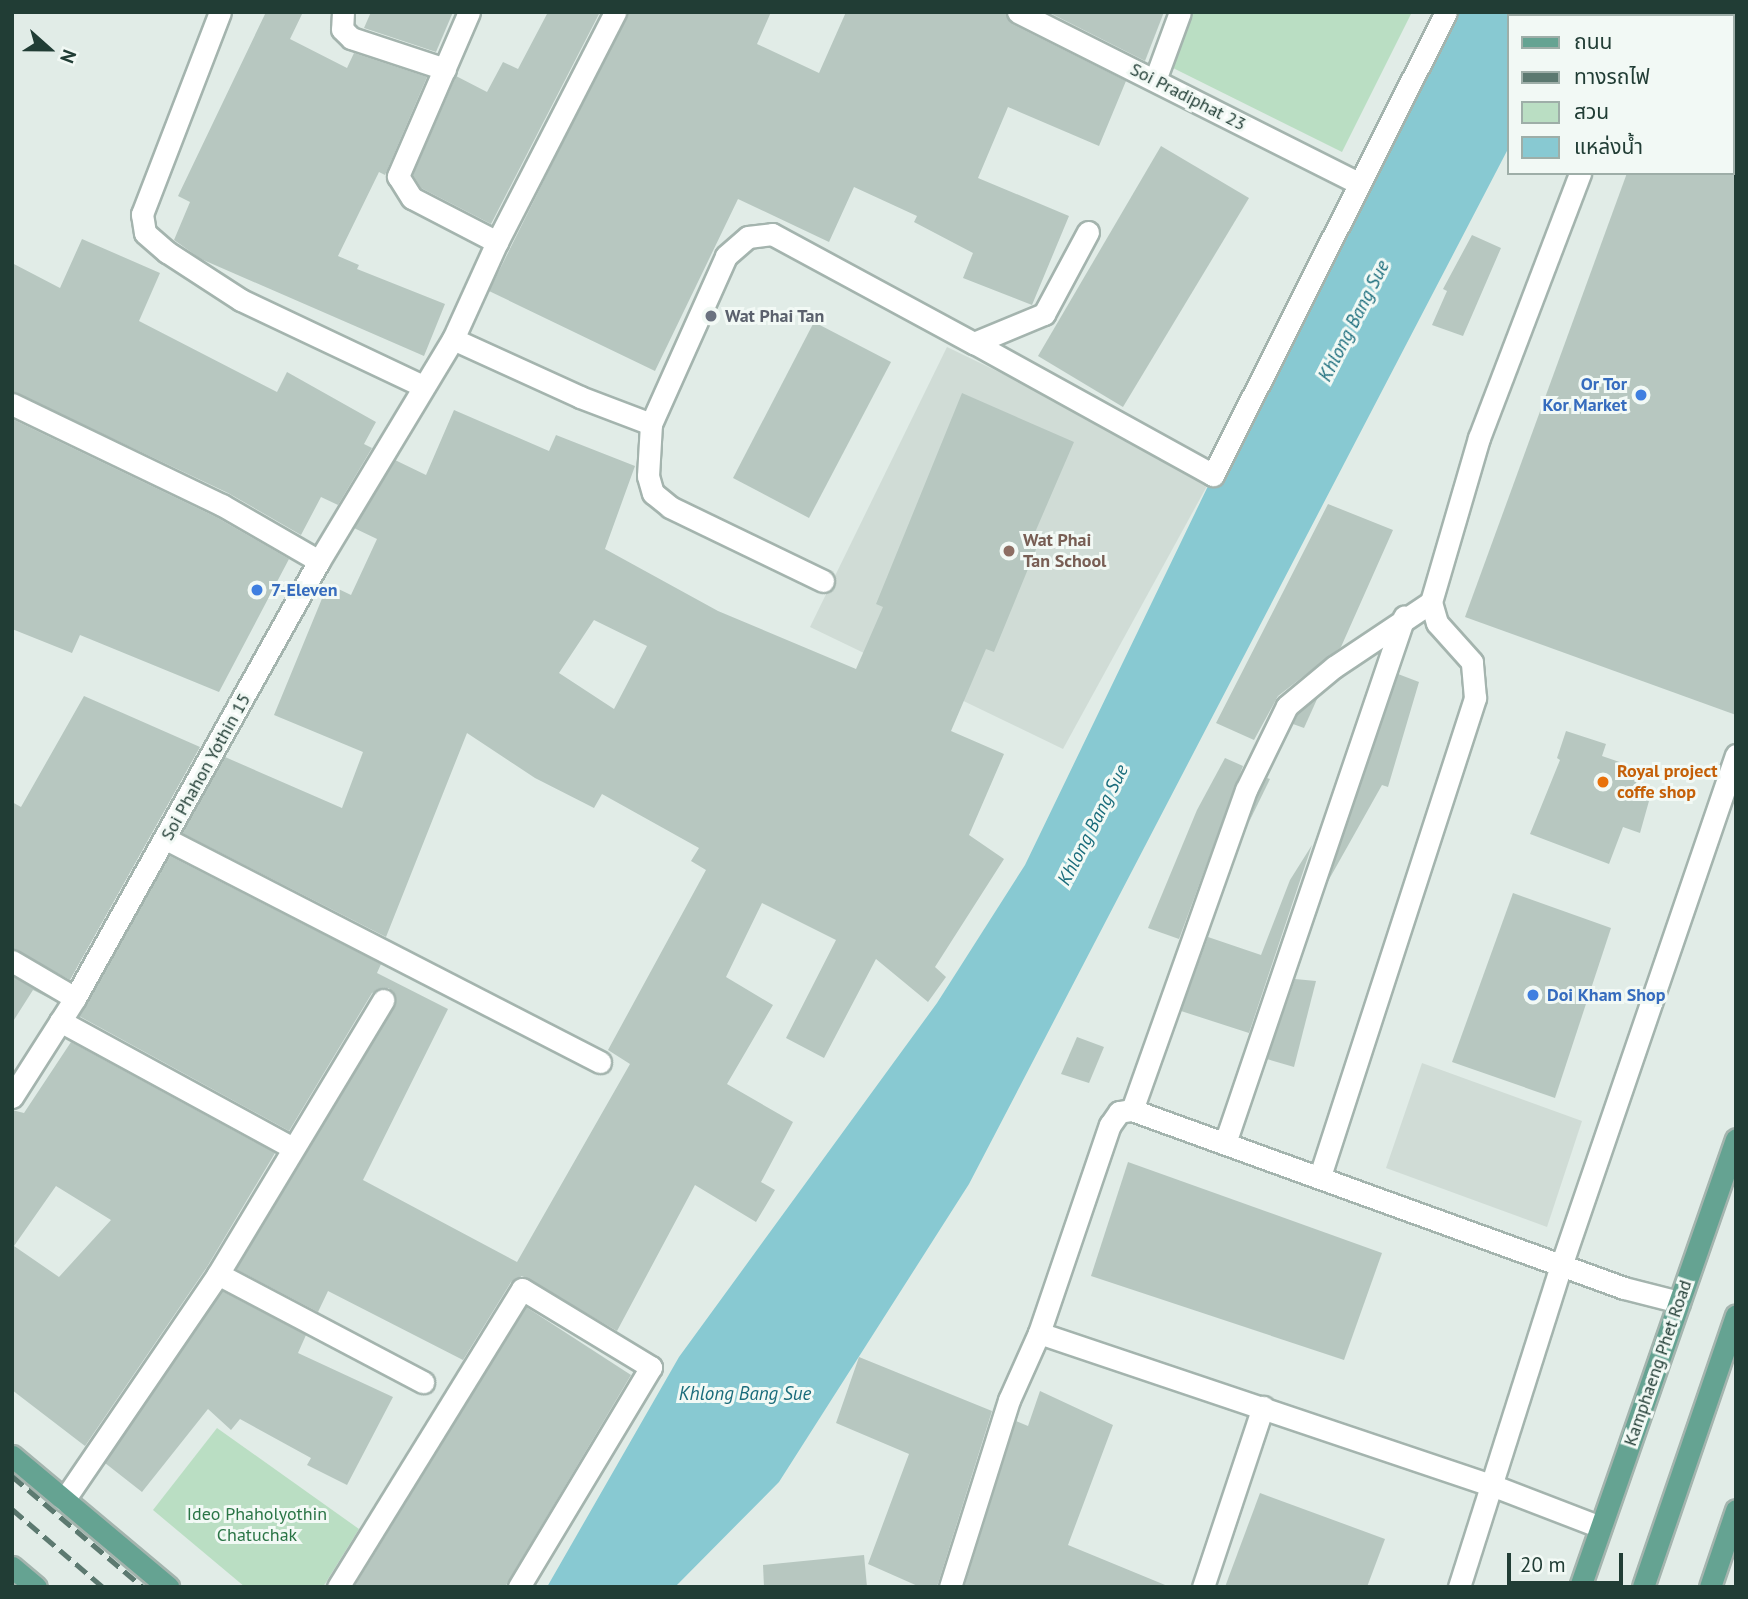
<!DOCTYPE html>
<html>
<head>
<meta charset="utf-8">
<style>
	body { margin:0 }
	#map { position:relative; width:1748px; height:1599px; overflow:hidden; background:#e1ece7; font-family:"PT Sans","Noto Sans Thai",sans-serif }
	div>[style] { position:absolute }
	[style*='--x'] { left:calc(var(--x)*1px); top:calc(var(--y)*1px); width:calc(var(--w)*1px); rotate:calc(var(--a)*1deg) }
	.built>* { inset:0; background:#d0dcd6 }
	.green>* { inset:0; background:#badec3 }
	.water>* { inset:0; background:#88c9d2 }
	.building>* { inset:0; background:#b7c7c0 }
	.roads { filter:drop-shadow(2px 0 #a4b4ae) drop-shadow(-2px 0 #a4b4ae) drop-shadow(0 2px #a4b4ae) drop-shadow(0 -2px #a4b4ae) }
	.minor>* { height:21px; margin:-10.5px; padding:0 10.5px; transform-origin:10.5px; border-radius:10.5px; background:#fff }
	.major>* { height:21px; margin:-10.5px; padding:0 10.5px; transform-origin:10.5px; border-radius:10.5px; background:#65a392 }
	.rail>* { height:5px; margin-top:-2.5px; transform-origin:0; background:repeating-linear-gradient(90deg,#5c7970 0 14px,transparent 0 21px) }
	.dots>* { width:19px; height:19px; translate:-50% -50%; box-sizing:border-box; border:4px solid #f2f9f5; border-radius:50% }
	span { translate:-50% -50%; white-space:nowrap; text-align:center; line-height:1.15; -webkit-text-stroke:6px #f2f9f5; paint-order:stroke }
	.street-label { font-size:18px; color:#213d35 }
	.worship-label { font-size:18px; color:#5b616d; font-weight:700 }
	.left { translate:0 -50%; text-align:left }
	.shop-label { font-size:18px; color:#366cbe; font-weight:700 }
	.right { translate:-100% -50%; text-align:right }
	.education-label { font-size:18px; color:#785e54; font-weight:700 }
	.food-label { font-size:18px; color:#c56008; font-weight:700 }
	.park-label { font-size:18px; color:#2a7546 }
	.water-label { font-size:19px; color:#1a6c7b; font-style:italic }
	.frame { position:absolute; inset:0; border:14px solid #213d35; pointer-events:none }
	.legend { position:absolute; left:1507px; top:14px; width:228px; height:161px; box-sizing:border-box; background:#f2f9f5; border:2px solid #9eaea8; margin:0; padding:9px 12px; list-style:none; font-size:21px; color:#213d35 }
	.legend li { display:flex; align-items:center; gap:14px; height:35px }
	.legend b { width:35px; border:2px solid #9eaea8 }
	.north { position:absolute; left:14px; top:14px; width:70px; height:70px; -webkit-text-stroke:5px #f2f9f5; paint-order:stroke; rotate:111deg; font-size:19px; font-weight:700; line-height:28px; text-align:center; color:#213d35 }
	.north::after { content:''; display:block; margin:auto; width:24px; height:32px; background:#213d35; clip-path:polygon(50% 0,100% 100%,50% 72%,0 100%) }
	.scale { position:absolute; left:1507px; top:1553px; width:116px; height:32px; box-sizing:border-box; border:4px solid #213d35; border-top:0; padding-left:9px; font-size:21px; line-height:24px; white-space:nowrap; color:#213d35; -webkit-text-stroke:5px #f2f9f5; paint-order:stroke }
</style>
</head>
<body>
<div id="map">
	<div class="built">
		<div style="clip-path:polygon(947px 347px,1213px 475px,1063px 749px,810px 627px)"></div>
		<div style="clip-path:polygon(1422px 1063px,1582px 1121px,1547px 1227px,1386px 1168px)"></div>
	</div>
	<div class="green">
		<div style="clip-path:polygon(1185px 12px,1412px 12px,1342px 152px,1165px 64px)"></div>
		<div style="clip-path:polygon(217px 1428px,359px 1529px,323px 1587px,245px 1587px,153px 1510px)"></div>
	</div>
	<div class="water">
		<div style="clip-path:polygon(1437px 12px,1579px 12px,1508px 16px,1508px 149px,969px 1184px,779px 1482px,675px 1587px,547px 1587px,679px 1357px,937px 1003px,1025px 865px)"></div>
	</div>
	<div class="building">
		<div style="clip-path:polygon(266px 12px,303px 12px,290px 39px,347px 68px,354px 53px,427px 77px,385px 175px,379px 172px,338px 256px,359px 265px,357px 269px,445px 304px,424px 356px,201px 259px,174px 240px,190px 202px,178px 196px)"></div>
		<div style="clip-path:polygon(371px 12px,453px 12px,436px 52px,364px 28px)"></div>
		<div style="clip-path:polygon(548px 12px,600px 12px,491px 224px,421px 188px,413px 175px,456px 76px,487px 92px,503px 62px,518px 69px)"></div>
		<div style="clip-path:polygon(628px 12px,771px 12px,757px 44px,819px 73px,846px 12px,1005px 12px,1012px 24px,1126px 81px,1099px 146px,1008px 107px,978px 178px,1069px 216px,1032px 305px,963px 278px,973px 253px,914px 222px,917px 216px,854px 187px,829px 242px,738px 199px,655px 371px,489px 291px)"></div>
		<div style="clip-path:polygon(1048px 12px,1164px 12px,1145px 61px)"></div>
		<div style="clip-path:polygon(1161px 146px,1249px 198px,1123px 407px,1038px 356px)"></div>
		<div style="clip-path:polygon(1627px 173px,1736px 173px,1736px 715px,1465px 617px)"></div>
		<div style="clip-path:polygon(1472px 235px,1501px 248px,1463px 336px,1432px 325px,1447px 291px,1443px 289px)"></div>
		<div style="clip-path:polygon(82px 239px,160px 273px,139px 321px,277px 392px,287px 372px,376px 422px,364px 444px,372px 448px,338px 505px,321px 497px,301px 535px,228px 493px,12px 391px,12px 263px,60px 288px)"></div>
		<div style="clip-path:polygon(814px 322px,891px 362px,809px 518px,733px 478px)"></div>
		<div style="clip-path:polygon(evenodd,962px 393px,1074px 442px,1030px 544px,1037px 547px,994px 652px,986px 649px,951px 731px,1004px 754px,969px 835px,1004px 859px,935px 967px,946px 977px,928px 1002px,876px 959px,824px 1058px,786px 1038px,836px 940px,762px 903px,726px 977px,773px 1005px,727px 1084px,793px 1122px,761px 1182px,775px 1190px,756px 1222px,695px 1185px,617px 1331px,522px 1276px,511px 1282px,463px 1360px,328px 1291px,318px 1312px,236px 1269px,396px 1000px,389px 988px,372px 993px,289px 1131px,79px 1016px,170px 856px,381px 964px,377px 973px,448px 1009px,363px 1180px,517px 1262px,630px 1064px,608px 1050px,706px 870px,691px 861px,699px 848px,602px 794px,594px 808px,535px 778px,467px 733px,386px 937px,182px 833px,225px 757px,342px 808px,363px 752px,274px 715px,328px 584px,351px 595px,377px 539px,354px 528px,395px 460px,426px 475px,454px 410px,549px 451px,556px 435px,635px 466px,605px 549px,718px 611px,856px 669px,883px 607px,876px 604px,962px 393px,594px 620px,647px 646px,614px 709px,559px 673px,594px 620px)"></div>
		<div style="clip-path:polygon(12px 419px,216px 517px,289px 559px,219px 692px,80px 635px,72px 653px,12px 629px)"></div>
		<div style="clip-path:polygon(1328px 504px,1393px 530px,1341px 647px,1278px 696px,1254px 740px,1216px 723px)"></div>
		<div style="clip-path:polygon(1398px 674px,1419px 682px,1388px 787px,1382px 785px,1327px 883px)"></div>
		<div style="clip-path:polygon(84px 696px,200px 747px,70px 980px,12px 948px,12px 802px,21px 807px)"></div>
		<div style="clip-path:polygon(1318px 697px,1304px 728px,1293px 724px,1298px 714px)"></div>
		<div style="clip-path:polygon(1566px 731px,1606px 744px,1602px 756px,1640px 769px,1633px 795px,1649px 801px,1640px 833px,1623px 827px,1609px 864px,1530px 834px,1560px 760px,1557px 758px)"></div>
		<div style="clip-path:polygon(1225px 758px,1243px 766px,1179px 939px,1148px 928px,1197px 810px)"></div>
		<div style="clip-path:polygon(1267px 778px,1270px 779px,1249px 822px,1258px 795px)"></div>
		<div style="clip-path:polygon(1312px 845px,1249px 1033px,1181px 1011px,1208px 937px,1261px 955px,1290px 880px)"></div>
		<div style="clip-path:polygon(1513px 893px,1611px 928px,1555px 1098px,1452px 1062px)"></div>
		<div style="clip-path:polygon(12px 976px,57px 1002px,33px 990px,12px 1023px)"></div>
		<div style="clip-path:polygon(1295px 979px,1316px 981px,1294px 1067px,1267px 1059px)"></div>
		<div style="clip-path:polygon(1077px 1037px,1104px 1047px,1089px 1083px,1061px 1074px)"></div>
		<div style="clip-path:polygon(evenodd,71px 1042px,275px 1153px,207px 1267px,85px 1446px,12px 1390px,12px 1110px,24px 1113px,71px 1042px,56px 1186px,111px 1220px,59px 1277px,14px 1246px,56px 1186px)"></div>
		<div style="clip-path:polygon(1128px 1162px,1382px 1253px,1344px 1360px,1091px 1276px)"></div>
		<div style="clip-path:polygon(222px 1291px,306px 1335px,298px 1353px,393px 1397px,347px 1485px,307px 1465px,311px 1458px,240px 1419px,231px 1430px,208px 1409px,142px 1492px,105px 1463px)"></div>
		<div style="clip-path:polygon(526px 1307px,631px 1375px,505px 1587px,354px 1587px)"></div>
		<div style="clip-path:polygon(859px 1357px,992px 1411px,937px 1587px,920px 1587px,868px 1564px,909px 1454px,836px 1423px)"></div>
		<div style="clip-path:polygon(1040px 1391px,1113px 1425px,1068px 1545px,1170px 1587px,964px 1587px,1016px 1421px,1028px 1426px)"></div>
		<div style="clip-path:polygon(1260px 1493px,1385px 1539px,1367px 1587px,1225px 1587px)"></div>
		<div style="clip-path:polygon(864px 1555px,867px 1587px,764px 1587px,763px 1565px)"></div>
	</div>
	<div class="roads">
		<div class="minor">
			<div style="--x:220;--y:12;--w:217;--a:111.1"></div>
			<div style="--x:142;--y:214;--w:19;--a:81"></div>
			<div style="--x:145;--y:233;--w:29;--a:41"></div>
			<div style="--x:167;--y:252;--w:88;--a:33"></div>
			<div style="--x:241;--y:300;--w:201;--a:25.3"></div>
			<div style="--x:343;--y:12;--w:17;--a:93"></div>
			<div style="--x:342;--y:29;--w:13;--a:45"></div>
			<div style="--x:351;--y:38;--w:99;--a:18.3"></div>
			<div style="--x:469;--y:12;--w:179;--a:113.4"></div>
			<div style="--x:398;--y:176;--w:26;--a:58"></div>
			<div style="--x:412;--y:198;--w:96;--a:27.4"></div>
			<div style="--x:1018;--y:12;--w:381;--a:26.7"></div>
			<div style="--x:1654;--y:16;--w:6;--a:-45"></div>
			<div style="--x:1155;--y:80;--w:72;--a:-69.8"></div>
			<div style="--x:453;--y:339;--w:140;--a:24.5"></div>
			<div style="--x:580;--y:397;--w:76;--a:20.8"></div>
			<div style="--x:651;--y:424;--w:184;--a:-65.9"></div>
			<div style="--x:726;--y:256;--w:29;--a:-41"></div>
			<div style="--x:748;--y:237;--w:24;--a:-7"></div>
			<div style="--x:772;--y:234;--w:230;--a:28.4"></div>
			<div style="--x:974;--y:343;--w:76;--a:-22.5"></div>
			<div style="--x:1044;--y:314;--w:93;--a:-61.8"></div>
			<div style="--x:974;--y:343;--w:273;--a:28.9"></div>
			<div style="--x:1213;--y:475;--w:518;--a:-63.29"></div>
			<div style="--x:12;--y:404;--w:233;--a:25.7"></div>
			<div style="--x:222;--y:505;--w:112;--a:30"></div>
			<div style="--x:651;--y:424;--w:52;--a:93.3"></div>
			<div style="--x:648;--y:476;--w:18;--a:74"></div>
			<div style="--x:653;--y:493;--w:22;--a:39"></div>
			<div style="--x:670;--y:507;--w:170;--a:25.8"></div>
			<div style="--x:166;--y:839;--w:488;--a:27.2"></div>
			<div style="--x:12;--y:961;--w:73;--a:30.4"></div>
			<div style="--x:60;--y:1021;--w:265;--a:28.6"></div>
			<div style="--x:12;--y:1097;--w:117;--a:-57.5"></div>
			<div style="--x:75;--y:998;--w:501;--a:-60.82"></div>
			<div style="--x:319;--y:561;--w:259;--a:-58.9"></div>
			<div style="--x:453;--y:339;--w:107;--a:-65.6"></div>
			<div style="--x:497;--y:242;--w:259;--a:-62.8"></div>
			<div style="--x:1132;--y:1110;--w:340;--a:-70.4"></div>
			<div style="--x:1246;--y:790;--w:93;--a:-64"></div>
			<div style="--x:1287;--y:706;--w:61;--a:-39.7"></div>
			<div style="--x:1334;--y:667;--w:117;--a:-33.8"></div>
			<div style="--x:1225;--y:1143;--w:556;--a:-71.21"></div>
			<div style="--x:1320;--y:1176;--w:503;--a:-72.03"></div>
			<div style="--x:1475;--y:698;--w:36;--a:-95"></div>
			<div style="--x:1472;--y:662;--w:52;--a:-131.9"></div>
			<div style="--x:1437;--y:623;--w:22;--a:-106"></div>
			<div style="--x:1431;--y:602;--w:171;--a:-73.7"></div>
			<div style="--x:1479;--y:438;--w:284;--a:-69.1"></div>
			<div style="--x:218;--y:1274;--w:232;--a:27.8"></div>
			<div style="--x:1039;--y:1333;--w:480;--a:18.6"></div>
			<div style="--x:1494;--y:1486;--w:114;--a:21.1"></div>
			<div style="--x:64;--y:1500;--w:273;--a:-55.7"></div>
			<div style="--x:218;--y:1274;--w:320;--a:-58.9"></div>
			<div style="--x:338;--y:1587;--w:350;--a:-58.3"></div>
			<div style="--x:522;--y:1289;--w:151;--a:31.2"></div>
			<div style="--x:651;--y:1367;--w:257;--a:121"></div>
			<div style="--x:950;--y:1587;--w:196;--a:-72.5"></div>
			<div style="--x:1009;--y:1400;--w:73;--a:-65.9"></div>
			<div style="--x:1039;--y:1333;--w:220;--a:-71.2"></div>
			<div style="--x:1110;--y:1125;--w:16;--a:-55"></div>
			<div style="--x:1119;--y:1112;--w:13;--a:-9"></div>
			<div style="--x:1132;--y:1110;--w:523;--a:19.89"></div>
			<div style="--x:1624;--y:1288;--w:57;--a:14.3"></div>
			<div style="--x:1203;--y:1587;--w:190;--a:-71.6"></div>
			<div style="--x:1459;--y:1587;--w:340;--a:-72.4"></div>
			<div style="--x:1562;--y:1263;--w:537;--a:-71.09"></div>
		</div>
		<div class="major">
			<div style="--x:12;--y:1456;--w:204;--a:40"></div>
			<div style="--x:12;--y:1567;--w:31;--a:40"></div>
			<div style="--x:1580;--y:1587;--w:474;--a:-70.8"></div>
			<div style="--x:1643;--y:1587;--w:287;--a:-71.1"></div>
			<div style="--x:1710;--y:1587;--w:81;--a:-71.3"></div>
		</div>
	</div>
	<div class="rail">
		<div style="--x:12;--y:1476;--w:172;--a:40.3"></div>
		<div style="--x:12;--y:1509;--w:120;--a:40.6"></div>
	</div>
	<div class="dots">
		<div style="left:711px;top:316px;background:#6b7280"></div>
		<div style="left:1641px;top:395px;background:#3f7fe0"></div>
		<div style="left:1009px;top:551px;background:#8d6e63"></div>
		<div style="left:257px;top:590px;background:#3f7fe0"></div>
		<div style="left:1603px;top:782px;background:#e8710a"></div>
		<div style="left:1533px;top:995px;background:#3f7fe0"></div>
	</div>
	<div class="street-label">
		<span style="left:1188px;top:97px;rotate:27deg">Soi Pradiphat 23</span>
		<span style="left:206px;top:767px;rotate:-61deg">Soi Phahon Yothin 15</span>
		<span style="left:1658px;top:1363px;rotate:-71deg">Kamphaeng Phet Road</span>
	</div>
	<div class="worship-label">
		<span class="left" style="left:725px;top:316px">Wat Phai Tan</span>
	</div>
	<div class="shop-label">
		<span class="right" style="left:1627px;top:395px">Or Tor<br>Kor Market</span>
		<span class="left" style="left:271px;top:590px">7-Eleven</span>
		<span class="left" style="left:1547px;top:995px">Doi Kham Shop</span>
	</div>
	<div class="education-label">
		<span class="left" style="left:1023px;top:551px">Wat Phai<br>Tan School</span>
	</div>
	<div class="food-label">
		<span class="left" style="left:1617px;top:782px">Royal project<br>coffe shop</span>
	</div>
	<div class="park-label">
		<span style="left:257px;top:1525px">Ideo Phaholyothin<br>Chatuchak</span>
	</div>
	<div class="water-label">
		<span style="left:1354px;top:321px;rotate:-63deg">Khlong Bang Sue</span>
		<span style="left:1093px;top:825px;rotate:-63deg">Khlong Bang Sue</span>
		<span style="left:745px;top:1394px">Khlong Bang Sue</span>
	</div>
	<div class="frame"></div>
	<ul class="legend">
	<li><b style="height:9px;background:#65a392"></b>ถนน</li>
	<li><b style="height:9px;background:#5c7970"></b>ทางรถไฟ</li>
	<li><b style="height:19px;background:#badec3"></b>สวน</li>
	<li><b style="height:19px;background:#88c9d2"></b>แหล่งน้ำ</li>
	</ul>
	<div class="north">N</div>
	<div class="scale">20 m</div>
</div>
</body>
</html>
